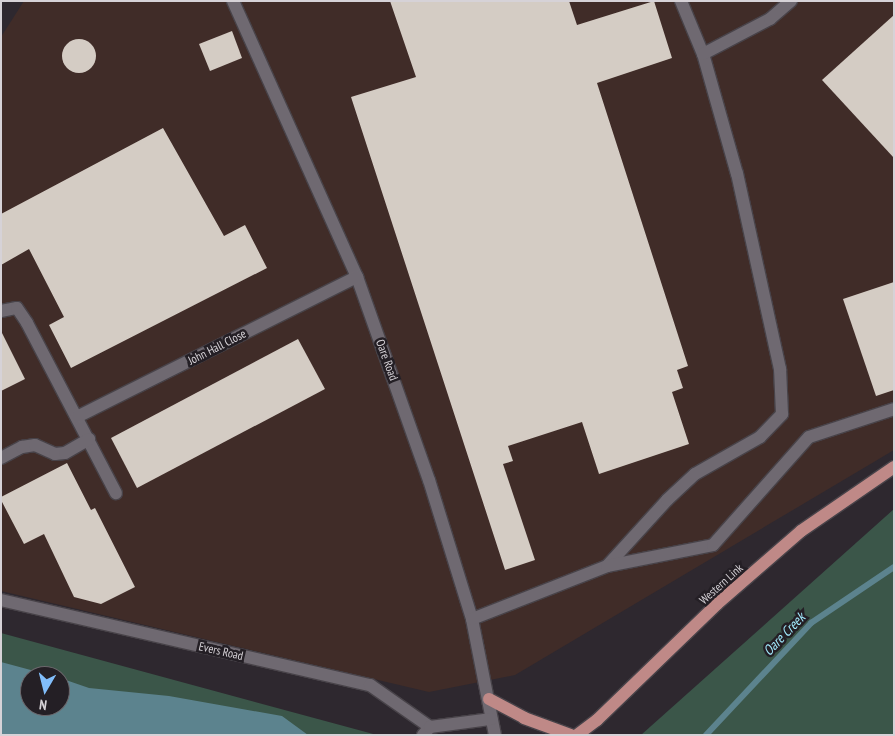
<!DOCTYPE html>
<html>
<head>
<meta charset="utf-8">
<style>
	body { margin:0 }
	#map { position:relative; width:895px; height:736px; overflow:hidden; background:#2e282f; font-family:"PT Sans Narrow",sans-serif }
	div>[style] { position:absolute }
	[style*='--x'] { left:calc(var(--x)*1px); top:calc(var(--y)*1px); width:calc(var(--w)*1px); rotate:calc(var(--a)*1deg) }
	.industrial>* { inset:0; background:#402c28 }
	.green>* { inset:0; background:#3b5649 }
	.water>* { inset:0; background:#5c838e }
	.stream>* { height:6px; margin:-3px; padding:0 3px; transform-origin:3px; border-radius:3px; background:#5c838e }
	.building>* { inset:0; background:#d4ccc4 }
	.round { border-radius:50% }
	.roads { filter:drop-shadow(1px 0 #484349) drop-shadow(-1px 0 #484349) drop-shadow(0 1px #484349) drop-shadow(0 -1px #484349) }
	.minor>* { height:12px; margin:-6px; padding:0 6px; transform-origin:6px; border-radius:6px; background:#6f6971 }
	.major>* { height:12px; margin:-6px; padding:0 6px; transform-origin:6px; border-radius:6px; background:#bf8987 }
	span { translate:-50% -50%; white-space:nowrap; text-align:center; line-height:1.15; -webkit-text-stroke:5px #241f25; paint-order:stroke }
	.street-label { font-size:12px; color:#d6d2d7 }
	.water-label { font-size:14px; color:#a3ebff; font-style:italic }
	.frame { position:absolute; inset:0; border:2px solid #d6d2d7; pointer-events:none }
	.north { position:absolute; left:20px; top:666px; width:50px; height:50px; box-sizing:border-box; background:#241f25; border:1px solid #6b676c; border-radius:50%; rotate:188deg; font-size:14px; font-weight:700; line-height:20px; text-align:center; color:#d6d2d7 }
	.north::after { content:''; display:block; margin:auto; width:18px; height:22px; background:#81bdfa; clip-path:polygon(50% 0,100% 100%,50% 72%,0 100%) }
</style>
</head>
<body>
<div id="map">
	<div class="industrial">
		<div style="clip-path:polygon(24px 1px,894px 1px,894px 450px,515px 675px,429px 692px,1px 591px,1px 37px)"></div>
	</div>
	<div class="green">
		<div style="clip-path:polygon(894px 509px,894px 735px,641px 735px)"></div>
		<div style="clip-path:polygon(evenodd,1px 633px,377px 735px,1px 735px,1px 633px,30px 676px,60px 676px,60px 706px,30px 706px,30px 676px)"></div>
	</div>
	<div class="water">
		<div style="clip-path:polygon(1px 662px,53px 676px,30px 676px,30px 706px,60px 706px,60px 678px,89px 688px,169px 696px,282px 716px,308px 735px,1px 735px)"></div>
	</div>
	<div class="stream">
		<div style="--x:706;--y:735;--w:154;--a:-46.8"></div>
		<div style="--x:811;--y:623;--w:100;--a:-34"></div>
	</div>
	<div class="building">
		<div style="clip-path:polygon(390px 1px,569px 1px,577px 25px,654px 1px,672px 58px,597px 83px,688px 366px,677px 370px,683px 388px,672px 392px,689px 444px,599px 474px,582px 422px,508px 446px,513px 461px,503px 464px,535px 560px,505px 570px,351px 97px,416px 77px)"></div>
		<div style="clip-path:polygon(894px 15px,894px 158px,822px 80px)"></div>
		<div style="clip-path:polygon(232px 31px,242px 58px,210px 71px,199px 44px)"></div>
		<div class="round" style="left:62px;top:39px;width:34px;height:34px"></div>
		<div style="clip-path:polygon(163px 128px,224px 236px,245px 225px,267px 268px,71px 368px,49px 325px,64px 317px,29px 249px,1px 265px,1px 214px)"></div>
		<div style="clip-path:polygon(894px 282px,894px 390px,876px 396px,843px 299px)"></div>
		<div style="clip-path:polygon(1px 331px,25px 379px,1px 391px)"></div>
		<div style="clip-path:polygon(298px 339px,325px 389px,137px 488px,111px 438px)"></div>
		<div style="clip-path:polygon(67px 463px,91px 510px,95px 508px,135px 587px,101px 604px,74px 597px,44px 534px,24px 544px,1px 500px,1px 497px)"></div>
	</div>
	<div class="roads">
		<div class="minor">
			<div style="--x:233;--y:1;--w:303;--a:65.8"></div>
			<div style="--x:357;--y:277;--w:215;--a:70.5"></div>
			<div style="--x:429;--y:480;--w:145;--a:72.8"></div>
			<div style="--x:472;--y:619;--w:118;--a:78.8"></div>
			<div style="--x:681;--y:1;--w:57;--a:67.5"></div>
			<div style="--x:1;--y:311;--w:16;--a:-11"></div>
			<div style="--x:17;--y:308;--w:18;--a:56"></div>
			<div style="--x:27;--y:323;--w:192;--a:62.4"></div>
			<div style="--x:77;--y:417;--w:313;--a:-26.6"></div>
			<div style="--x:1;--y:458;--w:24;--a:-28"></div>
			<div style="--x:22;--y:447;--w:13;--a:-9"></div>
			<div style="--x:35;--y:445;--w:22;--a:24"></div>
			<div style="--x:55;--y:454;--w:10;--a:-6"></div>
			<div style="--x:65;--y:453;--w:28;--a:-30"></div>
			<div style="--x:607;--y:566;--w:89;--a:-47.7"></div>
			<div style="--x:667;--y:500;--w:38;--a:-43"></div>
			<div style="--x:695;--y:474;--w:75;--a:-29.6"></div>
			<div style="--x:760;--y:437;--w:32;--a:-46"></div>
			<div style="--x:782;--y:414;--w:45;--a:-92.5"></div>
			<div style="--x:780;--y:369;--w:200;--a:-102.4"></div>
			<div style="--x:737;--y:174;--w:125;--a:-105.8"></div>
			<div style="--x:703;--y:54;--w:76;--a:-27.6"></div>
			<div style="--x:770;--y:19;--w:28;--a:-41"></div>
			<div style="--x:1;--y:600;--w:379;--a:13"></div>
			<div style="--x:370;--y:685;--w:73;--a:35"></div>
			<div style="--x:472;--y:619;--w:145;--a:-21.4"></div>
			<div style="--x:607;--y:566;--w:108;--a:-11.2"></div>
			<div style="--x:713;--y:545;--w:144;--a:-48.4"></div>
			<div style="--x:809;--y:437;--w:89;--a:-18.2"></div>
			<div style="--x:423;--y:735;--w:11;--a:-49"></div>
			<div style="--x:430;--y:727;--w:62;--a:-7.5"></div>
		</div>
		<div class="major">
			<div style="--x:489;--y:699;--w:40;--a:28"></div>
			<div style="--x:524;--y:718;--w:50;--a:19.9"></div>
			<div style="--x:577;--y:735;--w:25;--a:-37"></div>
			<div style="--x:597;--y:720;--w:167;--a:-44"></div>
			<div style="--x:717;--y:604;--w:111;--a:-41"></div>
			<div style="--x:801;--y:531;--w:113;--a:-34.5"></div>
		</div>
	</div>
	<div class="street-label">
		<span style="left:217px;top:347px;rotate:-27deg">John Hall Close</span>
		<span style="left:387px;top:360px;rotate:70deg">Oare Road</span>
		<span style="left:721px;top:584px;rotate:-42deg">Western Link</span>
		<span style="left:221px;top:651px;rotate:13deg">Evers Road</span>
	</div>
	<div class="water-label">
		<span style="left:784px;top:634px;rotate:-46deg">Oare Creek</span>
	</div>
	<div class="frame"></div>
	<div class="north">N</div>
</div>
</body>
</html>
